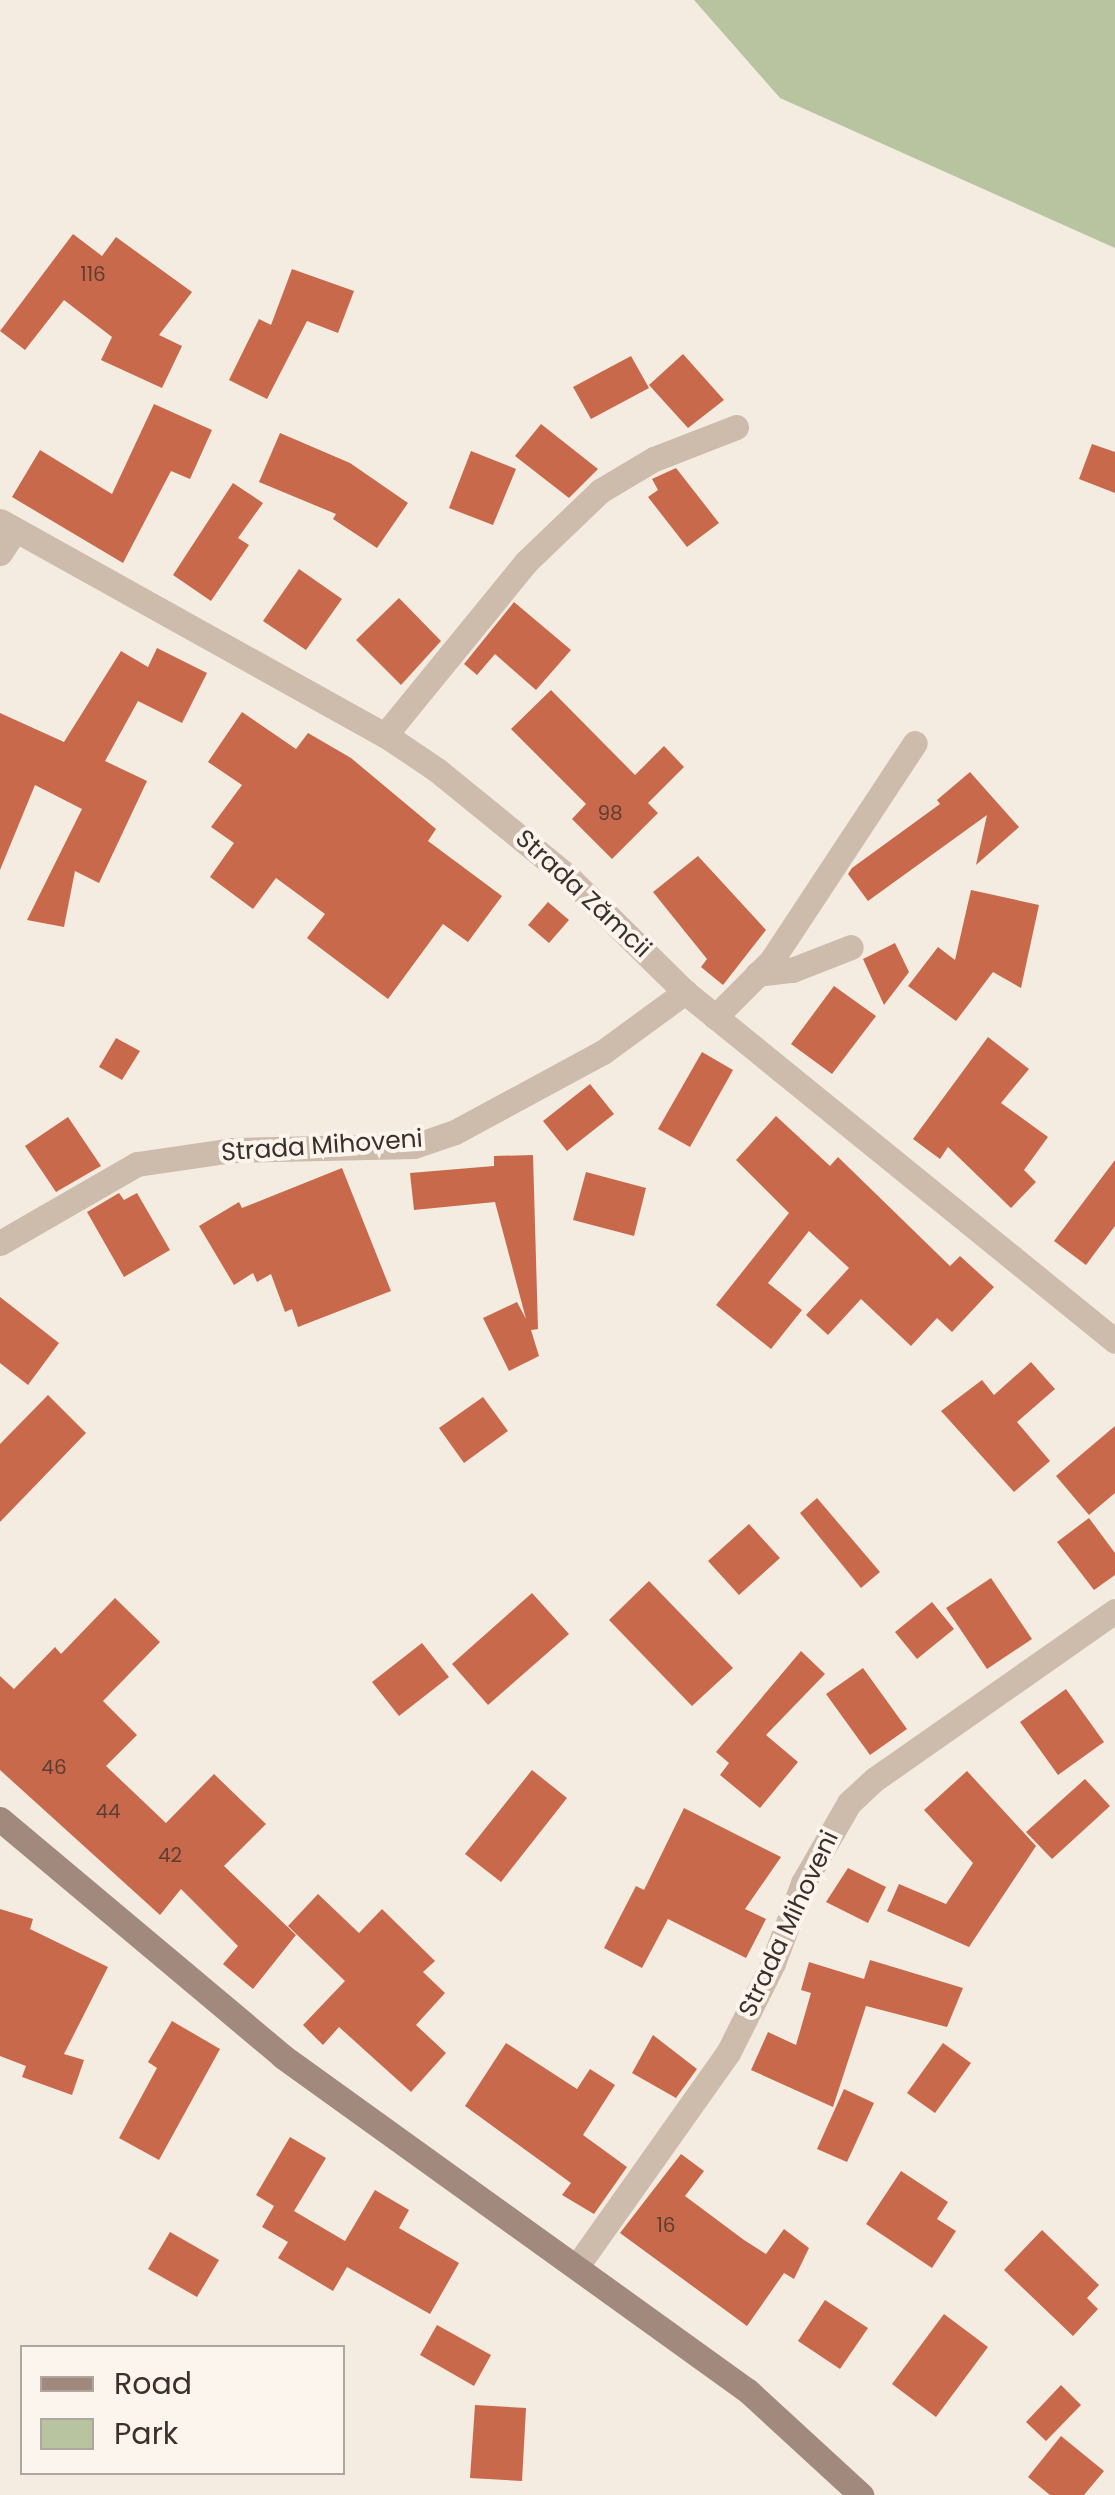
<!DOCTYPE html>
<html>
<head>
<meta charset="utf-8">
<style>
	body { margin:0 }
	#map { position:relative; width:1115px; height:2495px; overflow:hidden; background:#f4ebe1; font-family:Poppins,sans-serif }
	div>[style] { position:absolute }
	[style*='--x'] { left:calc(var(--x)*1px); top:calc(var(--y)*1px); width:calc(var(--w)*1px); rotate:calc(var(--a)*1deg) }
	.green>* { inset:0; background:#b8c4a0 }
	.building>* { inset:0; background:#c8694b }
	.street>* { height:25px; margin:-12.5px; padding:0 12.5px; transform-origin:12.5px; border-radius:12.5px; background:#cdbbac }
	.secondary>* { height:25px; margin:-12.5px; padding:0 12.5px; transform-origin:12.5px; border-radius:12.5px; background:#a18a7d }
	span { translate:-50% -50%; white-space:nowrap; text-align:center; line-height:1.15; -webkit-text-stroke:8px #fbf5ee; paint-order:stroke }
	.number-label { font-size:20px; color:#5e3e33 }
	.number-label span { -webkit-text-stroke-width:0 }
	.street-label { font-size:25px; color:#3b302b }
	.legend { position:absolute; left:20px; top:2345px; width:325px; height:130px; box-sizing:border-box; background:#fbf5ee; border:2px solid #aea6a0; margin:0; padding:12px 18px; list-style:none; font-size:30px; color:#3b302b }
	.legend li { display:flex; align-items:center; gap:20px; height:50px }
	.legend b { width:50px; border:2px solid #aea6a0 }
</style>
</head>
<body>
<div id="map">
	<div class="green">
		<div style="clip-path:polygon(694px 0,1115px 0,1115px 248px,780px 98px)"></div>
	</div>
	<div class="building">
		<div style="clip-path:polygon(73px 234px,102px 256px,116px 237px,192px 292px,159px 335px,182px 346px,162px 388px,101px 360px,112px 337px,64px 300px,25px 350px,0 331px)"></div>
		<div style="clip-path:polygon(292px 269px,354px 291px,338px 333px,307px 321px,267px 399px,229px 380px,259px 319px,271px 325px)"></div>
		<div style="clip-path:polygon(683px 354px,724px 400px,688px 428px,649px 385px)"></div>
		<div style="clip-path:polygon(631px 356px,649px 388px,591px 419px,573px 387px)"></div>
		<div style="clip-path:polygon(154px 404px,212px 430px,190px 479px,171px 471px,123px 563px,12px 497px,40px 450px,112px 494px)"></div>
		<div style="clip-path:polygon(541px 424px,598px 469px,569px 498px,515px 456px)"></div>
		<div style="clip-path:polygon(280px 433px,350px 463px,408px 503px,377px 548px,333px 519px,336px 514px,259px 482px)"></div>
		<div style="clip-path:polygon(1092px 444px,1115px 452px,1115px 493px,1079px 479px)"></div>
		<div style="clip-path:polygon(471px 451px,516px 469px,493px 525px,449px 508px)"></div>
		<div style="clip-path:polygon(676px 468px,719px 523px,687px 547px,648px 497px,658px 490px,652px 479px)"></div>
		<div style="clip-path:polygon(233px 483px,263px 503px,238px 538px,249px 545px,211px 601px,173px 575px)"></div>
		<div style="clip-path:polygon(299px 569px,342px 599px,306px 650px,263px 621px)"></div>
		<div style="clip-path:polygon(399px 598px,441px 641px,401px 685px,356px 640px)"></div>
		<div style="clip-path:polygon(514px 602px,571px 650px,536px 690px,495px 654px,477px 675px,464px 664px)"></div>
		<div style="clip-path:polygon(157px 648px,207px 673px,182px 723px,138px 701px,105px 761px,147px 781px,99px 883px,75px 871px,64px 927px,27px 920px,82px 809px,35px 785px,0 870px,0 713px,64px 742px,121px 651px,148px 667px)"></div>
		<div style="clip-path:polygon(551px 690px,635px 775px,664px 746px,684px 767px,648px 803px,658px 813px,612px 859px,572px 819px,586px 804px,511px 729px)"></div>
		<div style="clip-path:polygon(242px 712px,296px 749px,308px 733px,351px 758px,436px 829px,428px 841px,502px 896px,468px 942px,443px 924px,388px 999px,307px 938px,325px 914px,276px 878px,253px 909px,210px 877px,234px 843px,211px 827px,242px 785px,208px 762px)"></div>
		<div style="clip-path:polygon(970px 772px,1019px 827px,976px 865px,987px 815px,868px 901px,848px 874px,852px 868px,940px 804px,937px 800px)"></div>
		<div style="clip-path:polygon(698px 856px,766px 930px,723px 985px,701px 967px,707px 959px,653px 892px)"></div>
		<div style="clip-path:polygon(971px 890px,1039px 905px,1021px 988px,993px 972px,956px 1021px,908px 986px,938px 947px,955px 960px)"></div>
		<div style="clip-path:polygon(548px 902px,569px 920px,549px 943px,528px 925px)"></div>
		<div style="clip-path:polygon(895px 943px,909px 972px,884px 1005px,863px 959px)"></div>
		<div style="clip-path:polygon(834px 986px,876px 1016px,832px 1074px,791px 1044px)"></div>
		<div style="clip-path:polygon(988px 1037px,1029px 1069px,1001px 1103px,1048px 1137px,1024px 1170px,1036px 1182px,1011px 1208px,948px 1147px,940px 1159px,913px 1139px)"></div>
		<div style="clip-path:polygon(116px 1038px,140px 1051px,122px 1080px,99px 1067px)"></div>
		<div style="clip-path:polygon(702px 1052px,733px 1070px,690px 1147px,658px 1129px)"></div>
		<div style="clip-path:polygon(590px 1084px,614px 1114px,567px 1151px,543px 1121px)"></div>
		<div style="clip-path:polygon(776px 1116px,830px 1166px,838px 1157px,950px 1266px,960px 1256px,994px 1287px,952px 1332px,937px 1318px,911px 1346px,861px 1299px,828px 1335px,806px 1315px,849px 1268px,809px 1231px,768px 1283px,802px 1310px,771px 1349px,716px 1305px,789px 1213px,736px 1160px)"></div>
		<div style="clip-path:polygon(68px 1117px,101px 1166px,56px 1192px,25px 1146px)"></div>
		<div style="clip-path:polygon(533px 1155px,538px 1329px,531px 1330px,539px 1356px,509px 1371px,483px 1318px,517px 1302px,526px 1319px,495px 1202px,414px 1210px,410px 1173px,494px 1166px,494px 1156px)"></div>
		<div style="clip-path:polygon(1115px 1160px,1115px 1226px,1086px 1265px,1054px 1241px)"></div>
		<div style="clip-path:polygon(342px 1168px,391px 1291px,298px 1327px,292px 1309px,285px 1312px,271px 1274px,257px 1282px,253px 1273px,234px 1285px,199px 1226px,239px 1202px,242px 1208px)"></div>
		<div style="clip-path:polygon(586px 1172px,646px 1188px,634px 1236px,573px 1220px)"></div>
		<div style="clip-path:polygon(119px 1193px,124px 1200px,137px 1193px,170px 1250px,124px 1277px,87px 1212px)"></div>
		<div style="clip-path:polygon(0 1297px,59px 1343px,28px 1385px,0 1363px)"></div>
		<div style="clip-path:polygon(1031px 1362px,1055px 1389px,1017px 1422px,1050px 1461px,1014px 1492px,941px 1411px,982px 1380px,994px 1395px)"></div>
		<div style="clip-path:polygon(48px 1395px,86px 1433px,0 1522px,0 1444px)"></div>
		<div style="clip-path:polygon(483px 1397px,508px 1431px,464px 1463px,439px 1428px)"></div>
		<div style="clip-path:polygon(1115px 1426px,1115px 1493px,1089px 1515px,1056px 1476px)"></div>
		<div style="clip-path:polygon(817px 1498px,880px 1572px,861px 1588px,800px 1513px)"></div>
		<div style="clip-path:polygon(1089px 1518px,1115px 1553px,1115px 1575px,1094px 1590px,1057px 1542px)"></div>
		<div style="clip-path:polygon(749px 1524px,780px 1558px,739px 1595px,708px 1561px)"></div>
		<div style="clip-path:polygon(991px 1578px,1032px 1639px,987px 1669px,946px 1608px)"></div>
		<div style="clip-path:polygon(649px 1581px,733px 1668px,692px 1706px,609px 1620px)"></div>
		<div style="clip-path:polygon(532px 1593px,569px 1634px,488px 1705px,452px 1664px)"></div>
		<div style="clip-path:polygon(115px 1598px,160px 1642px,103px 1701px,137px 1735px,106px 1766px,166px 1823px,214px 1774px,266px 1824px,224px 1866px,296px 1935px,253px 1989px,223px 1964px,238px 1946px,181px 1889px,160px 1915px,0 1770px,0 1676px,14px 1689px,55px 1647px,61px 1654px)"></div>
		<div style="clip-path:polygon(932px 1602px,954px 1629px,917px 1659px,895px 1632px)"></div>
		<div style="clip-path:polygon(422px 1643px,449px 1677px,399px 1716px,372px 1682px)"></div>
		<div style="clip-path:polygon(801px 1651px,825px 1674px,766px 1735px,798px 1762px,760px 1808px,720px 1775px,729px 1763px,716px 1752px)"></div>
		<div style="clip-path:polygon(863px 1668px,907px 1729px,870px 1755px,826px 1694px)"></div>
		<div style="clip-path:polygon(1066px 1689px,1104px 1742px,1058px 1775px,1020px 1722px)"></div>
		<div style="clip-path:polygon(532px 1770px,567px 1798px,501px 1882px,465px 1854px)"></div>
		<div style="clip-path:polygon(967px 1771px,1036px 1846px,969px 1947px,887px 1911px,899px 1884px,946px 1904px,973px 1863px,924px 1810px)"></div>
		<div style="clip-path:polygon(1085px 1779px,1110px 1806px,1052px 1859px,1026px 1832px)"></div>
		<div style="clip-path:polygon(684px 1808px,781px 1857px,745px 1909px,766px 1919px,746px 1958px,668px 1919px,642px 1968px,604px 1948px,636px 1886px,644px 1890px)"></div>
		<div style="clip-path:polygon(848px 1868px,886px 1887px,868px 1923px,826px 1902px)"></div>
		<div style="clip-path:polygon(318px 1894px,359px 1933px,382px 1909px,435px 1961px,423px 1972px,445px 1993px,416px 2025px,446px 2053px,411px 2092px,339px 2027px,323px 2045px,303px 2025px,345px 1981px,288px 1926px)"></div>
		<div style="clip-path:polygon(0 1909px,33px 1919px,30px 1929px,108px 1967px,64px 2054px,84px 2060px,72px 2095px,22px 2077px,26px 2066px,0 2056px)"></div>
		<div style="clip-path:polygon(870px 1960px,963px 1988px,947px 2027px,866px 2006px,833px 2107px,751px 2070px,768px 2032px,796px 2045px,811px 1993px,801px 1990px,809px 1962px,864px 1979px)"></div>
		<div style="clip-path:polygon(172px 2021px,220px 2049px,159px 2160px,119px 2138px,157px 2068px,148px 2062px)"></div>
		<div style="clip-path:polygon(653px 2035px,697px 2069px,676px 2098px,632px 2073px)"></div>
		<div style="clip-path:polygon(506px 2043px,577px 2089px,590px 2069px,615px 2085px,583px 2135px,627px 2167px,594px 2214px,562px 2195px,571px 2183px,465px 2106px)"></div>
		<div style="clip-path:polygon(943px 2043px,971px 2063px,935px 2113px,907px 2093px)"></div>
		<div style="clip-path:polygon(844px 2089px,874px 2103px,847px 2162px,817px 2149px)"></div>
		<div style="clip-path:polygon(290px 2137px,326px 2158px,294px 2211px,345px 2241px,375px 2190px,409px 2210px,399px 2228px,459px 2263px,430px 2314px,347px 2267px,333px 2291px,278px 2258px,288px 2242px,262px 2227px,274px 2206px,256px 2195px)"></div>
		<div style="clip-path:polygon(681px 2154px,704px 2171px,685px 2196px,744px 2240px,766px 2254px,784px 2229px,809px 2248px,794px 2279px,784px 2273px,747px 2326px,620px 2233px)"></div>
		<div style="clip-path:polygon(901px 2171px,948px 2202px,937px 2219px,956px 2231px,932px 2268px,866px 2224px)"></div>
		<div style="clip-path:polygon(1042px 2230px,1099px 2285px,1087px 2298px,1098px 2309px,1073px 2336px,1004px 2270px)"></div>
		<div style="clip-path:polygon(170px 2232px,219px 2260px,197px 2297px,148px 2269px)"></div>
		<div style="clip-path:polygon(825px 2300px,868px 2328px,840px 2369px,798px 2341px)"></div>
		<div style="clip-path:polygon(944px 2314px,988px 2347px,936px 2417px,892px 2384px)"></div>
		<div style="clip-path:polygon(437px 2325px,491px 2355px,474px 2386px,420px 2355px)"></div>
		<div style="clip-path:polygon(1061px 2385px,1081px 2405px,1046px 2441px,1026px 2422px)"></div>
		<div style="clip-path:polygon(475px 2405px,526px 2408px,522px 2481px,470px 2478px)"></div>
		<div style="clip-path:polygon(1061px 2436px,1104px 2471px,1084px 2495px,1050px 2495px,1028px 2477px)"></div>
	</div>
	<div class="street">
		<div style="--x:0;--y:521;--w:440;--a:29.1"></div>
		<div style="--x:385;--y:735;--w:63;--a:33.9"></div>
		<div style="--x:437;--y:770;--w:166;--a:39.1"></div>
		<div style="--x:566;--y:875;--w:167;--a:44.5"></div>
		<div style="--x:685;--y:992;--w:554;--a:39.06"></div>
		<div style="--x:0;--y:553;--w:27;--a:-57"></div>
		<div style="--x:385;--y:735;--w:223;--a:-50.8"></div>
		<div style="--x:526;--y:562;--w:103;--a:-43.8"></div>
		<div style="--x:600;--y:491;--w:63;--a:-30.7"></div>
		<div style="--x:654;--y:459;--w:88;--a:-21.3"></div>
		<div style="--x:757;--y:974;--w:35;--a:-7"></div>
		<div style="--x:792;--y:970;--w:63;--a:-21.3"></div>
		<div style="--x:715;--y:1017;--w:79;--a:-45"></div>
		<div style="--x:771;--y:961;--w:261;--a:-56.6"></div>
		<div style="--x:0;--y:1243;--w:158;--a:-30"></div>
		<div style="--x:137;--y:1164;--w:97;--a:-8.3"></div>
		<div style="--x:233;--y:1150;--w:181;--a:-1.3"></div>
		<div style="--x:414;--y:1146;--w:43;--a:-18.9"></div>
		<div style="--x:455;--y:1132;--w:168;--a:-28.4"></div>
		<div style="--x:603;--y:1052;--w:102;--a:-36.2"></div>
		<div style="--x:577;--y:2266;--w:261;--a:-54.7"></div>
		<div style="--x:728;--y:2053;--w:101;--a:-63.4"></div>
		<div style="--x:773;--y:1963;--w:85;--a:-69.4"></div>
		<div style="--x:803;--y:1883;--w:92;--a:-60.1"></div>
		<div style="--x:849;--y:1803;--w:35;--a:-43"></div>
		<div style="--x:875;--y:1779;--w:293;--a:-35"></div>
	</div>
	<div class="secondary">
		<div style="--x:0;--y:1819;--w:368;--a:40"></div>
		<div style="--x:282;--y:2056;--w:574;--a:35.71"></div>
		<div style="--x:748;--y:2391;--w:154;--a:42.6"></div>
	</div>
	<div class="number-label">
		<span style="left:93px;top:274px">116</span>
		<span style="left:610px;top:813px">98</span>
		<span style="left:54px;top:1767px">46</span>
		<span style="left:108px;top:1811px">44</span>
		<span style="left:170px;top:1855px">42</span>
		<span style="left:666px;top:2225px">16</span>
	</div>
	<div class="street-label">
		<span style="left:583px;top:894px;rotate:43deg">Strada Zămcii</span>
		<span style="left:322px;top:1146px;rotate:-4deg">Strada Mihoveni</span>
		<span style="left:789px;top:1924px;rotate:-65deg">Strada Mihoveni</span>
	</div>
	<ul class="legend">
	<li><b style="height:12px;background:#a18a7d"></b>Road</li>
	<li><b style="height:28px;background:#b8c4a0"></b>Park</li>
	</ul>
</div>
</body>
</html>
